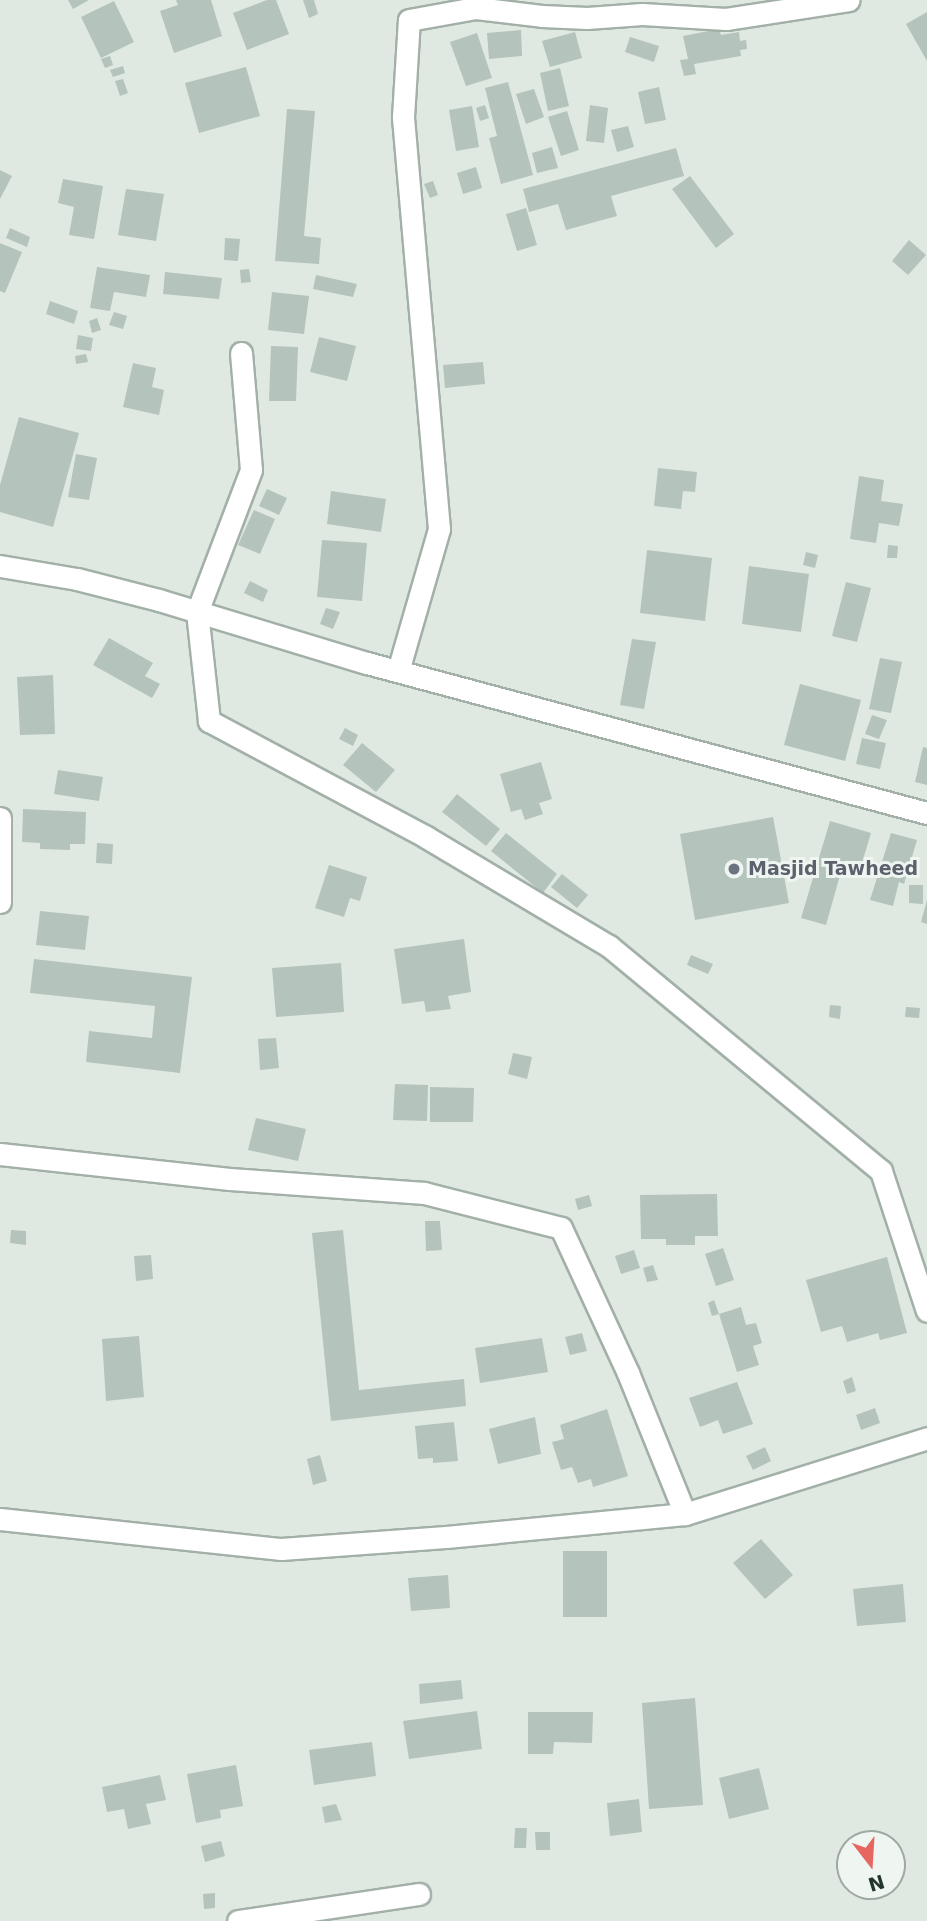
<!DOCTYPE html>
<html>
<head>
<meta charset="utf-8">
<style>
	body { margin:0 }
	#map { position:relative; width:927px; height:1921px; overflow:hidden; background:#dfe9e2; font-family:"DejaVu Sans",sans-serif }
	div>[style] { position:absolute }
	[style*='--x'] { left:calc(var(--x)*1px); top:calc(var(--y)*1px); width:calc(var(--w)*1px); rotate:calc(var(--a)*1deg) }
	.building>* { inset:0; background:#b4c3bb }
	.roads { filter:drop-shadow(2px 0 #a2b0a8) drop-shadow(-2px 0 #a2b0a8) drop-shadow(0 2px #a2b0a8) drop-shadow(0 -2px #a2b0a8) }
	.minor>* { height:21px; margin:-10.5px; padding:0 10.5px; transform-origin:10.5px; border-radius:10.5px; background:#fff }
	.dots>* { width:19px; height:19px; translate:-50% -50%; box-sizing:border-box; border:4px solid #eff6f1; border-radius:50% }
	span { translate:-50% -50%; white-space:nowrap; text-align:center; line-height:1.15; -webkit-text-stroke:6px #eff6f1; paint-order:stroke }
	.worship-label { font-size:19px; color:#5b616d; font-weight:700 }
	.left { translate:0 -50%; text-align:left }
	.north { position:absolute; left:836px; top:1830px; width:70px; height:70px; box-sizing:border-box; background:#eff6f1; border:2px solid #9daaa3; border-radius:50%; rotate:163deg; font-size:19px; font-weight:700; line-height:28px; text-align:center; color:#21372d }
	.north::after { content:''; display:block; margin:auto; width:24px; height:32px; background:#e66660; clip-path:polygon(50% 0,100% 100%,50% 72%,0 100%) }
</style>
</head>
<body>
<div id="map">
	<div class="building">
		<div style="clip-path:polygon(68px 0,89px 0,73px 9px)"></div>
		<div style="clip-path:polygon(176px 0,211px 0,222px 36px,174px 53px,160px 11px,178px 5px)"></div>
		<div style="clip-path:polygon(267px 0,276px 0,289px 34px,247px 50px,233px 13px)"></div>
		<div style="clip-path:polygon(303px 0,314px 0,318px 14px,309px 18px)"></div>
		<div style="clip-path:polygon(114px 1px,134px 42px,101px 58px,81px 17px)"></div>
		<div style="clip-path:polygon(927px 12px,927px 61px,906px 24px)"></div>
		<div style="clip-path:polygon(719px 29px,721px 35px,739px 32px,740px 41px,746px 40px,747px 49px,740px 50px,741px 56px,694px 64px,696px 74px,684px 76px,680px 60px,688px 59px,683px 36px)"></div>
		<div style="clip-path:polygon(521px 30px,522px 56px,489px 59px,487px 33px)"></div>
		<div style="clip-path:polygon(575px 32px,582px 58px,550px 67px,542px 41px)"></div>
		<div style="clip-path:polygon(477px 33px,492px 78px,466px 86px,450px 42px)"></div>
		<div style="clip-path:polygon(630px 37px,659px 46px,654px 62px,625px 52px)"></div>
		<div style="clip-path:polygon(110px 56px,113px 65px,105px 68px,101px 59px)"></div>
		<div style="clip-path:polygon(123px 66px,125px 73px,113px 77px,110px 70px)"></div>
		<div style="clip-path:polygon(246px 67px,260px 116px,199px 133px,185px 83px)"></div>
		<div style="clip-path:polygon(560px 68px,569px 106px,548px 111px,540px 73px)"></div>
		<div style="clip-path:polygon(123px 79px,128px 93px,120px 96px,115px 81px)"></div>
		<div style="clip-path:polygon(508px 82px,533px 175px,501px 184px,489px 138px,497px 136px,485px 88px)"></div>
		<div style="clip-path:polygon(659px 87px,666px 120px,645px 124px,638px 92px)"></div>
		<div style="clip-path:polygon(534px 89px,544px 117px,526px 124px,516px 94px)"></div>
		<div style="clip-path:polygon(485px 105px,489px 118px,480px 121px,476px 108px)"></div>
		<div style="clip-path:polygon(590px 105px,608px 108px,604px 143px,586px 141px)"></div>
		<div style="clip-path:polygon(472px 106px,479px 147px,456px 151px,449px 110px)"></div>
		<div style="clip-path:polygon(287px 109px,315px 111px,304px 236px,321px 238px,319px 264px,275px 261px)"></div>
		<div style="clip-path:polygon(567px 111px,579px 150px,561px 156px,548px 117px)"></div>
		<div style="clip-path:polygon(628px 126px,634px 147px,617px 152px,611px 130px)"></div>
		<div style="clip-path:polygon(552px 147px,558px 168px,537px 173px,532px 153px)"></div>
		<div style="clip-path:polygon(676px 148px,684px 176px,611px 196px,617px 216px,566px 230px,558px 204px,529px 212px,523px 189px)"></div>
		<div style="clip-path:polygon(476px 167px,482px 188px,463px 194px,457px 173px)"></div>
		<div style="clip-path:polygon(0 170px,12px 176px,0 199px)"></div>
		<div style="clip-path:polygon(690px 176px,734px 234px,716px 248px,672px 189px)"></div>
		<div style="clip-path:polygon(63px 179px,103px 186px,94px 239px,69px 235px,74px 207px,58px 203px)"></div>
		<div style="clip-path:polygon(433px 181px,438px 195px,430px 198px,424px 184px)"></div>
		<div style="clip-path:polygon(126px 189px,164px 194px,156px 241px,118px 235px)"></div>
		<div style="clip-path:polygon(526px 208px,537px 245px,517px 251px,506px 214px)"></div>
		<div style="clip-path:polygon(10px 228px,30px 237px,27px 247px,6px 238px)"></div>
		<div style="clip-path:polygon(225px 238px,240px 239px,238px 261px,224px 260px)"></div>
		<div style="clip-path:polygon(909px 240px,926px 255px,908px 275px,892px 261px)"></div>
		<div style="clip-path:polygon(0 243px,22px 252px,5px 293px,0 291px)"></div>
		<div style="clip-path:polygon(97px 267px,150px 275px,146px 297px,114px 292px,110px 311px,90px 308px)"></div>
		<div style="clip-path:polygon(249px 269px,251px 282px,241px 283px,240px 270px)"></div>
		<div style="clip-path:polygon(165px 272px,222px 278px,219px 299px,163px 294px)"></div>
		<div style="clip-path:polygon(316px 275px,357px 284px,353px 297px,313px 289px)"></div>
		<div style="clip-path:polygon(272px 292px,309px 296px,304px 334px,268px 330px)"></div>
		<div style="clip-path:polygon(50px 301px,78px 311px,74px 324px,46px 314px)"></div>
		<div style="clip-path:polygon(114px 312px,127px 316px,123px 329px,109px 325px)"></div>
		<div style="clip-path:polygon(97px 318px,101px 330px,92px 333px,89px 321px)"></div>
		<div style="clip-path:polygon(78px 335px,93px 338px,91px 351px,76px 349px)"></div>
		<div style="clip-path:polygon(319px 337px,356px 346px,347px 381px,310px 372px)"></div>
		<div style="clip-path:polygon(271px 346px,298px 347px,296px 401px,269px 401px)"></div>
		<div style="clip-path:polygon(86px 354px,88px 362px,76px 364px,75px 356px)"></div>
		<div style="clip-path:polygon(483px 362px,485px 384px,445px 388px,443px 365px)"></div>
		<div style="clip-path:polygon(133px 363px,156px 368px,152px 387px,164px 390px,159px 415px,123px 407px)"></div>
		<div style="clip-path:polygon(19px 417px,79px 433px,53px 527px,0 512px,0 485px)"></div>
		<div style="clip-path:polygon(76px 454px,97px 458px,89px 500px,68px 497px)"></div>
		<div style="clip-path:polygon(658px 468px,697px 472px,695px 492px,683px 491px,681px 509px,654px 506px)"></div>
		<div style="clip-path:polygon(859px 476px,884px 480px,881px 501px,903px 504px,899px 526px,879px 523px,876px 543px,850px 539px)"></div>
		<div style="clip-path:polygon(267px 489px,287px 498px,279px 515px,259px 506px)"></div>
		<div style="clip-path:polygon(331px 491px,386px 499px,381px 532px,327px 524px)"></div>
		<div style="clip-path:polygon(254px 510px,275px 519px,260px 554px,238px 545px)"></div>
		<div style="clip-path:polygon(322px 540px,367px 543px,362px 601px,317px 597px)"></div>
		<div style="clip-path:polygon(888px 545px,898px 546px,897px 558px,887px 558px)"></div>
		<div style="clip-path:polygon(647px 550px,712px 558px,705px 621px,640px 613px)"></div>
		<div style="clip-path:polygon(806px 552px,818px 555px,815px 568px,803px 565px)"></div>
		<div style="clip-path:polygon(749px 566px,809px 574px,801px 632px,742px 624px)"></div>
		<div style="clip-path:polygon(250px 581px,268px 590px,263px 602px,244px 593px)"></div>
		<div style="clip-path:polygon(846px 582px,871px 588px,857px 642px,832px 636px)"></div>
		<div style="clip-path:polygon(326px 608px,340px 612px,333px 629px,320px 624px)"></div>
		<div style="clip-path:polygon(109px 638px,153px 663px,145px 676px,160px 684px,152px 698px,93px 665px)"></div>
		<div style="clip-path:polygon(632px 639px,656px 642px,644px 709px,620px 705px)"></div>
		<div style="clip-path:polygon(880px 658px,902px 662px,891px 713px,869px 709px)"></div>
		<div style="clip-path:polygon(53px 675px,55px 734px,20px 735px,17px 677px)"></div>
		<div style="clip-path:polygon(800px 684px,861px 700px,845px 761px,784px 745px)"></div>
		<div style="clip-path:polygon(872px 715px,887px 720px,879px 739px,865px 734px)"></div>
		<div style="clip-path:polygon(345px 728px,358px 735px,353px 746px,339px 739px)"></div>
		<div style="clip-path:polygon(862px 738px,886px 743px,880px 769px,856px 764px)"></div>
		<div style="clip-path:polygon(362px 743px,395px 770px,376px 792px,343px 765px)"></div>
		<div style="clip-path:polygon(923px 747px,927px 748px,927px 785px,915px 782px)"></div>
		<div style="clip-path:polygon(541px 762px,552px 799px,539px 803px,543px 814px,525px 820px,521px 809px,511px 812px,500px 774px)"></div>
		<div style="clip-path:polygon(58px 770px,103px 777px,99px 801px,54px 794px)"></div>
		<div style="clip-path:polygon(457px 794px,500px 829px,486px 846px,442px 812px)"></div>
		<div style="clip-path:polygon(23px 809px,86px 812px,85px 844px,70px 844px,70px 850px,40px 849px,40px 843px,22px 842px)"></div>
		<div style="clip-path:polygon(773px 817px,789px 903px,695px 920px,680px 834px)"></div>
		<div style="clip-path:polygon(830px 821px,871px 833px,861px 866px,844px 861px,826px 925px,801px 918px)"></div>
		<div style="clip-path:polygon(506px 833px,557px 874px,543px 893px,491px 851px)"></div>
		<div style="clip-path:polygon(891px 833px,917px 840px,904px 884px,899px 882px,893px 906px,870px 900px)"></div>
		<div style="clip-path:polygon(97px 843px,113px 844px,112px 864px,96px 863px)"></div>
		<div style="clip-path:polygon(329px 865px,367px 877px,360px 901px,350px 898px,344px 917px,315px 908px)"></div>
		<div style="clip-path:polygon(562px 874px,588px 895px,577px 908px,551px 887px)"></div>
		<div style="clip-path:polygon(909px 885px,923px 885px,923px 904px,909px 903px)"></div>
		<div style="clip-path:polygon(927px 900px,927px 924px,921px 922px)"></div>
		<div style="clip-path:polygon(40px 911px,89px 916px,85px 950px,36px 945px)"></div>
		<div style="clip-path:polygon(464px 939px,471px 992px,448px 996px,451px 1009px,426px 1012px,424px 1001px,402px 1004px,394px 949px)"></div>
		<div style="clip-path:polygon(691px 955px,713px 964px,708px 974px,687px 965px)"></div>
		<div style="clip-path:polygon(34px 959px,192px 977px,180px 1073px,86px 1062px,89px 1031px,152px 1038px,155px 1006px,30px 993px)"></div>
		<div style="clip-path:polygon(341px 963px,344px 1012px,276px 1017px,272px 968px)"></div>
		<div style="clip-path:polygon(830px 1005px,841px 1006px,840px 1019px,829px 1017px)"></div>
		<div style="clip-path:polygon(906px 1007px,920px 1008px,919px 1018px,905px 1017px)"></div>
		<div style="clip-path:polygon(276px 1038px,279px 1068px,260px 1070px,258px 1039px)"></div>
		<div style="clip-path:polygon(513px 1053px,532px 1057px,527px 1079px,508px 1074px)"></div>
		<div style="clip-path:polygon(395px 1084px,428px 1085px,427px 1121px,393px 1120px)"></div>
		<div style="clip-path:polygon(430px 1087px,474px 1088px,473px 1122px,430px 1122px)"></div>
		<div style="clip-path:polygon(256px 1118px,306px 1129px,298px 1161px,248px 1150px)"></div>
		<div style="clip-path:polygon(717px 1194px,718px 1236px,695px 1236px,695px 1245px,666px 1245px,666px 1239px,641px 1239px,640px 1195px)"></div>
		<div style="clip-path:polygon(589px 1195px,592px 1206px,578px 1210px,575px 1199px)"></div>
		<div style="clip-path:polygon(425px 1221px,440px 1221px,442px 1250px,426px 1251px)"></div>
		<div style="clip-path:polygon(11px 1230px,26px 1231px,26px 1245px,10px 1243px)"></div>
		<div style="clip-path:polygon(343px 1230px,359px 1390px,464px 1379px,466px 1406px,331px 1421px,312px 1233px)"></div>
		<div style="clip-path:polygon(723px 1248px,734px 1280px,716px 1286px,705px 1254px)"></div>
		<div style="clip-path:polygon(634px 1250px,640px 1268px,621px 1274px,615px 1256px)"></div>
		<div style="clip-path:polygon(151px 1255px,153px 1279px,136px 1281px,134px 1256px)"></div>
		<div style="clip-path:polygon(887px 1257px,907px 1333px,880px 1340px,878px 1333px,847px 1342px,842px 1326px,821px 1332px,806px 1280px)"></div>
		<div style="clip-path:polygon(653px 1265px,658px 1280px,647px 1282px,643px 1268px)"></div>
		<div style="clip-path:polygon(714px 1300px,719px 1314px,712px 1316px,708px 1303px)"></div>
		<div style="clip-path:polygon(741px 1307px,746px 1325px,756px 1323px,762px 1343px,753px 1346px,759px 1365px,737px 1372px,719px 1314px)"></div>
		<div style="clip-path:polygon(582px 1333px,587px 1351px,570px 1355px,565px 1337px)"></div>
		<div style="clip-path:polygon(139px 1336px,144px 1397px,106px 1401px,102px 1339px)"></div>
		<div style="clip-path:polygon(542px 1338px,548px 1372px,480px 1383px,475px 1348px)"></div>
		<div style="clip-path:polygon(852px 1377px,856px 1391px,847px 1394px,843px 1381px)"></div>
		<div style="clip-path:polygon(737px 1382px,753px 1424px,723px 1434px,718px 1420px,700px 1427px,689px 1398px)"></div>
		<div style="clip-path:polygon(875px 1408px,880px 1423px,861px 1430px,856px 1415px)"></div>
		<div style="clip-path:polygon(607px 1409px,628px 1476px,593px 1487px,591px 1479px,578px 1483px,572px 1467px,561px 1470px,552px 1442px,564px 1439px,560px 1425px)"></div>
		<div style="clip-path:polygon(535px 1417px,541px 1454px,498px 1464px,489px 1429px)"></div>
		<div style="clip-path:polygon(454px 1422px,458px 1461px,433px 1463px,433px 1458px,418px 1459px,415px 1426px)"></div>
		<div style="clip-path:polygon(765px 1447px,771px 1461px,753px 1470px,746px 1456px)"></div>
		<div style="clip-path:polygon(320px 1455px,327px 1481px,313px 1485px,307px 1459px)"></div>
		<div style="clip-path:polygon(761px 1539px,793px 1575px,765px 1599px,733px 1563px)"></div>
		<div style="clip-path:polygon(563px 1551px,607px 1551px,607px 1617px,563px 1617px)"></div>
		<div style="clip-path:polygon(448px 1575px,450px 1608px,411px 1611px,408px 1578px)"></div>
		<div style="clip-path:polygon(903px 1584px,906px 1622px,857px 1626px,853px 1589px)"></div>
		<div style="clip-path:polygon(461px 1680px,463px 1699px,420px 1704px,419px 1684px)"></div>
		<div style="clip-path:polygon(695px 1698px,703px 1805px,649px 1809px,642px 1703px)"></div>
		<div style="clip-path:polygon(477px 1711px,482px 1749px,409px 1759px,403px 1721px)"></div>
		<div style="clip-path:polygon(528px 1712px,593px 1712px,592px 1743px,554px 1742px,553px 1754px,528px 1754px)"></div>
		<div style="clip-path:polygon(372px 1742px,376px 1776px,314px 1785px,309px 1750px)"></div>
		<div style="clip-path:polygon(236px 1765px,243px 1806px,220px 1810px,221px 1818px,196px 1823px,187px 1774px)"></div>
		<div style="clip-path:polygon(759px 1768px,769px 1809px,729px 1819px,719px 1778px)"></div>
		<div style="clip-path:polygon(160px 1775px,166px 1800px,146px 1804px,151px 1824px,128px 1829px,124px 1809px,107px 1812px,102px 1787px)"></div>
		<div style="clip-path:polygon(639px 1799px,642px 1832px,610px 1836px,607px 1803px)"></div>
		<div style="clip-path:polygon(336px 1804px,342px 1820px,325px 1823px,322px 1807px)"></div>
		<div style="clip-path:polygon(515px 1828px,527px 1828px,526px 1848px,514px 1848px)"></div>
		<div style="clip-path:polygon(535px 1832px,550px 1832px,550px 1850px,536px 1850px)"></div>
		<div style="clip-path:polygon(221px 1841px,225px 1856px,205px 1862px,201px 1846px)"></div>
		<div style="clip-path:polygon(215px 1893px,215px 1908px,204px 1909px,203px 1894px)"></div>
	</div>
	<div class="roads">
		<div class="minor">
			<div style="--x:241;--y:353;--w:117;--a:85.1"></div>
			<div style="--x:251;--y:470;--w:152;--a:110.8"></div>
			<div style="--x:197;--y:612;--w:110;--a:83.7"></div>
			<div style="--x:209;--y:721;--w:246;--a:28.1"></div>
			<div style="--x:426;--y:837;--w:213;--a:30.8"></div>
			<div style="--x:609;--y:946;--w:353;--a:39.6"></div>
			<div style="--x:881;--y:1171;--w:147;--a:71.8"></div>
			<div style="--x:0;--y:566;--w:78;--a:9.6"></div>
			<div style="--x:77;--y:579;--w:85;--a:14.4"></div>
			<div style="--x:159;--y:600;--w:217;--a:16.9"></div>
			<div style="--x:367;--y:663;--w:580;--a:15"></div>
			<div style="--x:398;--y:671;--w:148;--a:-73.9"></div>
			<div style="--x:439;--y:529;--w:414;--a:-95"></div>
			<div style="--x:403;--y:117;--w:97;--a:-86.5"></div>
			<div style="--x:409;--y:20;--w:68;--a:-10.2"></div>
			<div style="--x:476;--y:8;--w:66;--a:6.9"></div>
			<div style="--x:542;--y:16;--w:45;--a:2.5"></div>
			<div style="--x:587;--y:18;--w:55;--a:-4.2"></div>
			<div style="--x:642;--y:14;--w:84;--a:3.4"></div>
			<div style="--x:726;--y:19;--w:124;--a:-8.8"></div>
			<div style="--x:0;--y:818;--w:84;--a:90"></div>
			<div style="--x:0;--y:1154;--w:231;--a:6.2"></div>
			<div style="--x:230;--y:1179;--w:195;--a:4.1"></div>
			<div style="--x:424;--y:1193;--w:141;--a:14.3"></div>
			<div style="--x:561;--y:1228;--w:160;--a:65.2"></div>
			<div style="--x:628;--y:1373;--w:152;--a:68"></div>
			<div style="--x:0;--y:1519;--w:283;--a:6.1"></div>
			<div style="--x:281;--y:1549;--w:165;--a:-4.2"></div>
			<div style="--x:446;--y:1537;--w:240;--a:-5.5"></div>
			<div style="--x:685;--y:1514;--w:254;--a:-17.4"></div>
			<div style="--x:238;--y:1921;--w:183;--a:-8.5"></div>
		</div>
	</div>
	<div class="dots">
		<div style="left:734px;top:869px;background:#6b7280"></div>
	</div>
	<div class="worship-label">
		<span class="left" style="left:748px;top:869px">Masjid Tawheed</span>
	</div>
	<div class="north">N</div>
</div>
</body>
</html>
